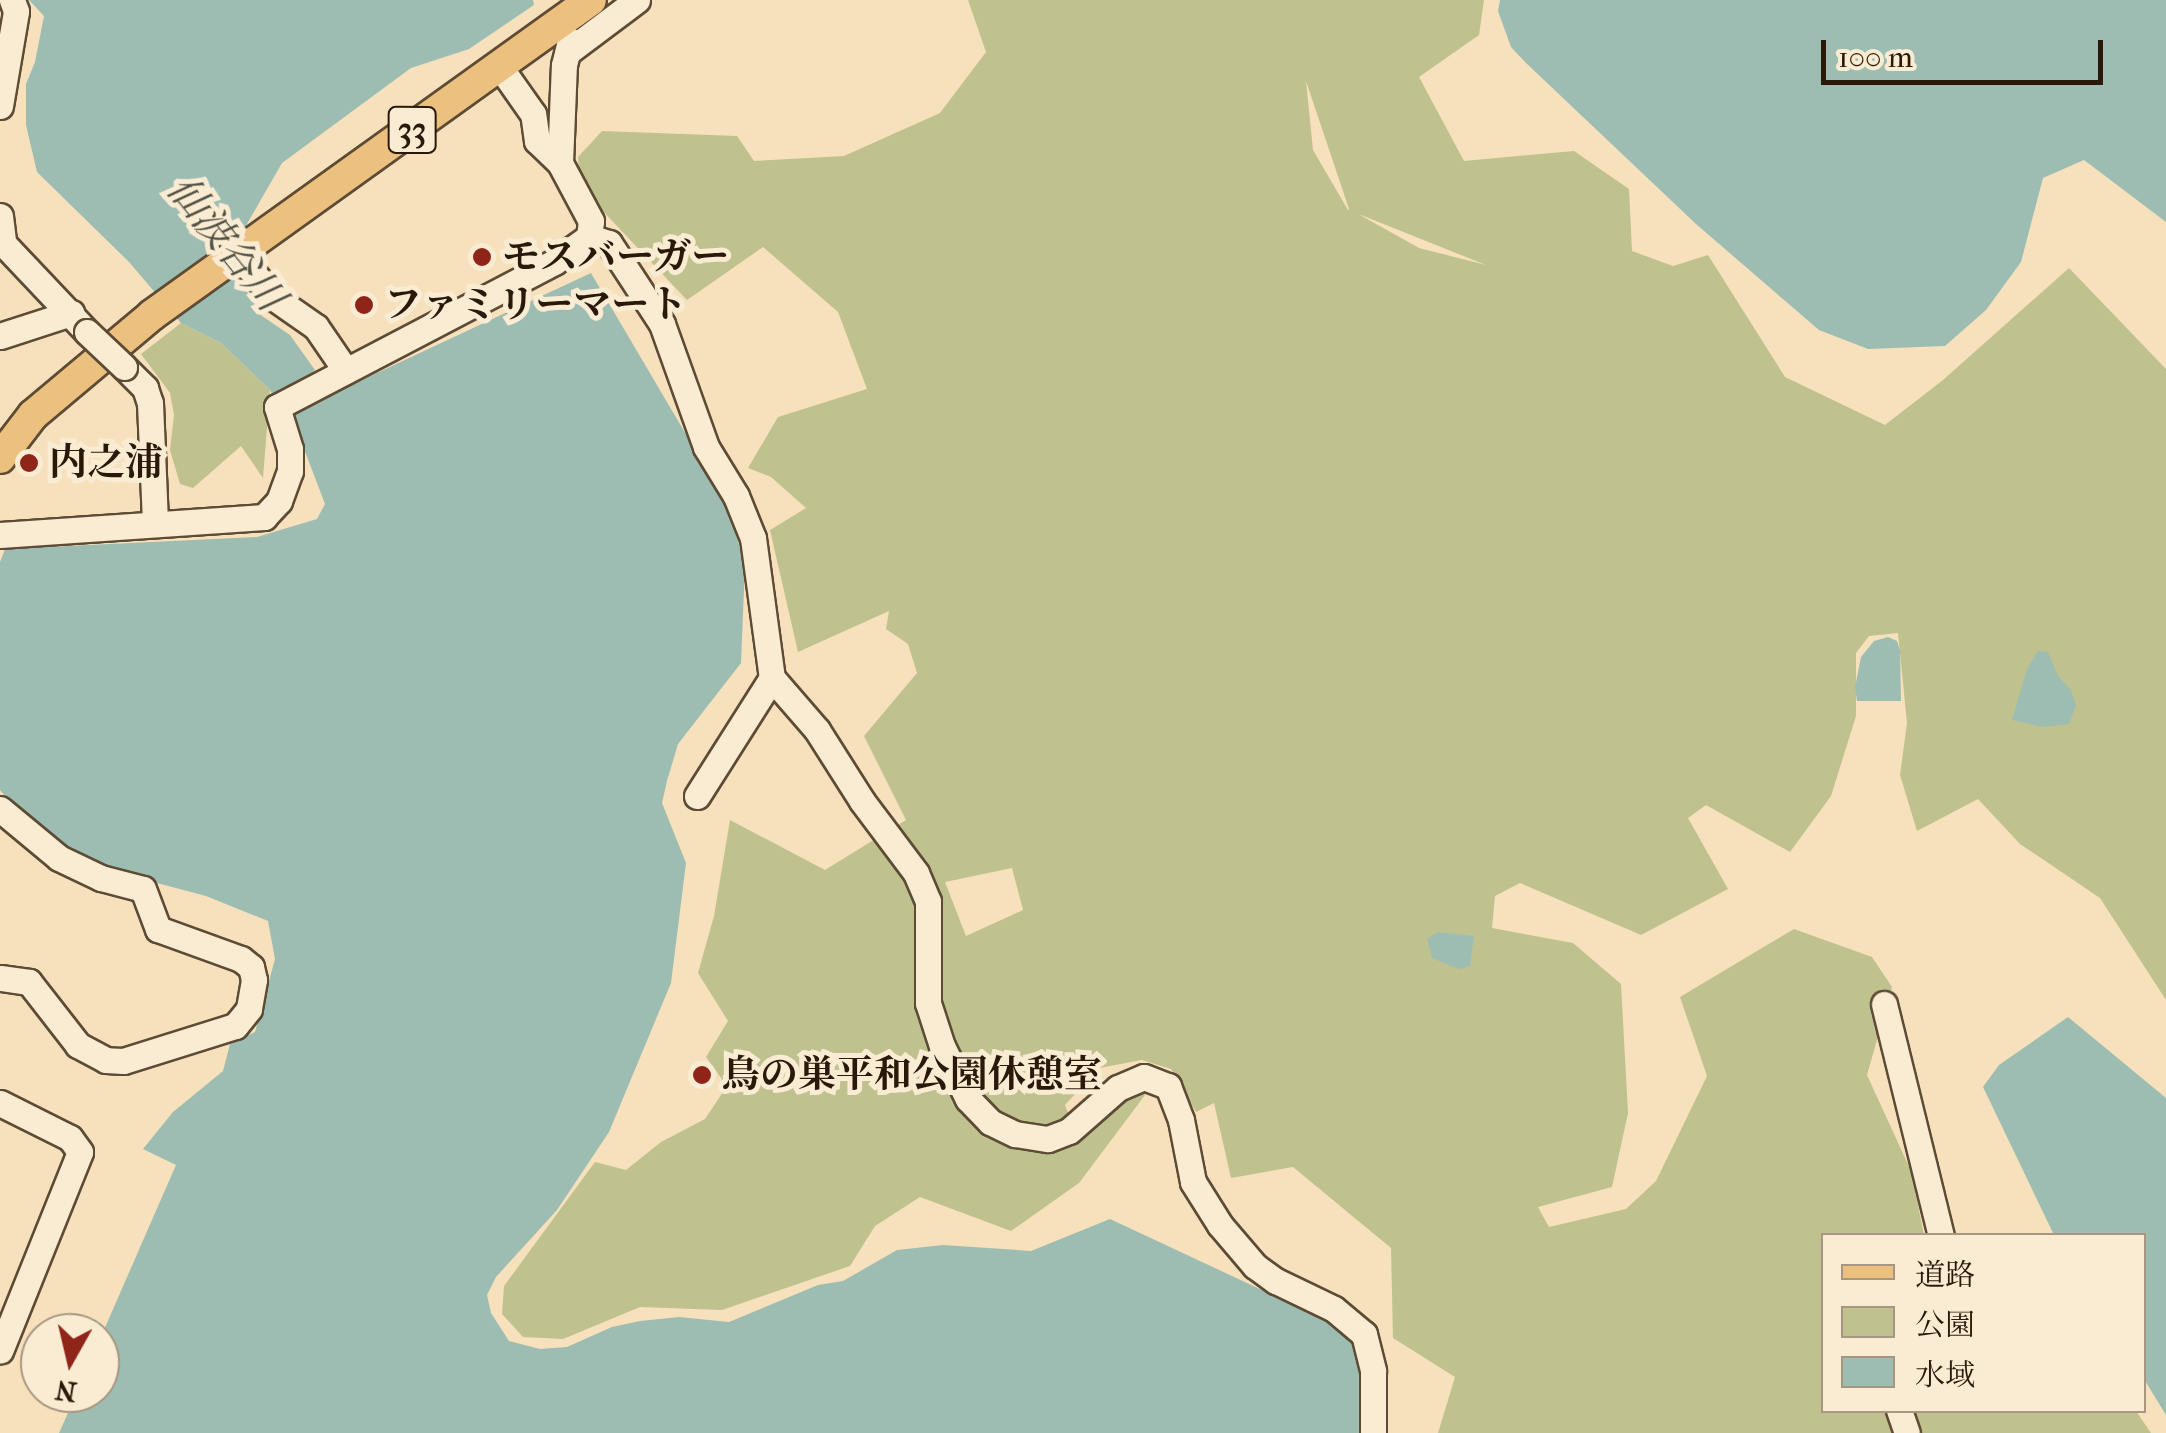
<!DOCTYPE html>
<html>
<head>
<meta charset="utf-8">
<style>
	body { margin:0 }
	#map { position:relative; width:2166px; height:1433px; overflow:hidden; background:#f7e0bc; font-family:"IM FELL French Canon","Noto Serif JP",serif }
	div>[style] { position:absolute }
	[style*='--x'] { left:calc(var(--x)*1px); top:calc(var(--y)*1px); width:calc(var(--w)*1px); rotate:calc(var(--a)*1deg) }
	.green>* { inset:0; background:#bfc28f }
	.water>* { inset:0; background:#9dbdb2 }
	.roads { filter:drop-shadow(2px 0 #5d4b35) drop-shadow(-2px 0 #5d4b35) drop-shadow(0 2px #5d4b35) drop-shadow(0 -2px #5d4b35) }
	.minor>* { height:25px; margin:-12.5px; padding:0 12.5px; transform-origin:12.5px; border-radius:12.5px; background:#faebd3 }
	.major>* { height:30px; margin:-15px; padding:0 15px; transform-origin:15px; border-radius:15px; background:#ecc07e }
	.bridges { filter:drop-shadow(2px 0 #5d4b35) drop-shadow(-2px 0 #5d4b35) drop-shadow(0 2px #5d4b35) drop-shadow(0 -2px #5d4b35) }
	.minor-bridge>* { height:25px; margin:-12.5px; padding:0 12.5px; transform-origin:12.5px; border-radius:12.5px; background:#faebd3 }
	.dots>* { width:28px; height:28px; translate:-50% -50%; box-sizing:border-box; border:5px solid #faebd3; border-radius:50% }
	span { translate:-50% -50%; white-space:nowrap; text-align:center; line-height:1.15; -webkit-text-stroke:10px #faebd3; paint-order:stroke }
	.shield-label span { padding:2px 8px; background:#faebd3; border:2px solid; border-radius:8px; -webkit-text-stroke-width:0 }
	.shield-label { font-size:35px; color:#2a1908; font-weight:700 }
	.poi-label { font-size:38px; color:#2a1908; font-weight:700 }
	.left { translate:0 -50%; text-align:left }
	.water-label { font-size:40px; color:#525244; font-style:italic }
	.legend { position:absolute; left:1821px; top:1233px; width:325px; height:180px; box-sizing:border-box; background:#faebd3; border:2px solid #a79782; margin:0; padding:12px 18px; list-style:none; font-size:30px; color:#2a1908 }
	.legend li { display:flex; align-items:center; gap:20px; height:50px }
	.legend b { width:50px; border:2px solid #a79782 }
	.north { position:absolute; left:20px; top:1313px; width:100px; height:100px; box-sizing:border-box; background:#faebd3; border:2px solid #a79782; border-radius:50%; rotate:188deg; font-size:28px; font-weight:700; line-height:40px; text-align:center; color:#2a1908 }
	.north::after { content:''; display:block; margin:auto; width:35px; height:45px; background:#8f2418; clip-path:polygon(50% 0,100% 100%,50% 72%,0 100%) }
	.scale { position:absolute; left:1821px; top:40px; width:282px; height:45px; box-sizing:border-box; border:5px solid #2a1908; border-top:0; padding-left:12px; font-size:30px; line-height:35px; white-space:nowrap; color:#2a1908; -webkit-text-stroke:8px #faebd3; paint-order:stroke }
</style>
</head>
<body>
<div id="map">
	<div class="green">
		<div style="clip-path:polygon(evenodd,968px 0,1484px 0,1479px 35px,1419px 77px,1464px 161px,1574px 151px,1629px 189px,1632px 251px,1673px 266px,1708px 255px,1785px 377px,1885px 425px,1943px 380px,2069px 268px,2166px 369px,2166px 1000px,2100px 898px,2020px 844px,1978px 799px,1917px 831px,1900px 775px,1907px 723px,1898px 633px,1869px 636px,1856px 653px,1856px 716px,1831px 796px,1790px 852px,1706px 805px,1688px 818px,1728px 889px,1641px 935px,1520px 883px,1495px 896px,1492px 928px,1573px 943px,1621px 984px,1628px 1113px,1612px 1187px,1538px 1207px,1549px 1227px,1626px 1209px,1656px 1181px,1707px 1076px,1680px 997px,1794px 929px,1872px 957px,1892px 987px,1867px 1075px,1911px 1171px,1924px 1235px,1824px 1236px,1824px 1410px,2136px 1411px,2151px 1433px,1438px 1433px,1455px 1377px,1393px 1338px,1391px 1248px,1293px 1167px,1231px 1178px,1214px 1103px,1196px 1112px,1171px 1069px,1142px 1060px,1099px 1068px,1065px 1105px,1068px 1113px,1123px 1073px,1145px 1095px,1079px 1183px,1011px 1231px,920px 1197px,875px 1226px,850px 1266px,722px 1310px,640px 1307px,563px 1339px,523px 1337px,502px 1314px,504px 1286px,595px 1162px,626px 1170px,661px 1142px,705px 1119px,727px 1086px,706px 1057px,728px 1021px,698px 973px,714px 916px,730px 820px,825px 870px,906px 820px,864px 736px,917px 673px,908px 644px,886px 629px,889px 611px,798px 652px,770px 530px,806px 508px,771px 477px,748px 468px,778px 417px,867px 389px,838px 312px,763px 247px,687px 300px,581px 188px,578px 157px,602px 131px,737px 136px,754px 161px,844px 156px,940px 113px,986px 52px,968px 0,1306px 81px,1349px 209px,1348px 210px,1313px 150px,1306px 81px,968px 0,1360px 215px,1361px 215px,1486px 265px,1419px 248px,1360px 215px,968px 0,1012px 868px,1023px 910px,966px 936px,945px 882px,1012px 868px)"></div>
		<div style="clip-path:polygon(181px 323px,221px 343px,270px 390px,263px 478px,241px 446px,193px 488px,180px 484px,170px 450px,174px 415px,170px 393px,141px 354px)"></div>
	</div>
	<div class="water">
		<div style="clip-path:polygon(29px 0,533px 0,534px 5px,469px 49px,411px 68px,282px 163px,244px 229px,219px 247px,262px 316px,290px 335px,315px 370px,303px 381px,315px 402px,591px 273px,727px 504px,745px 565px,741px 663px,678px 744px,667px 781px,662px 803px,686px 863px,671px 983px,609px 1132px,557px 1210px,496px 1277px,487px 1295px,491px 1313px,509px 1341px,540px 1349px,567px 1347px,612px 1327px,640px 1321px,679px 1317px,729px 1322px,818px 1285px,843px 1281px,897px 1250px,943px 1245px,1031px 1251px,1110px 1219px,1337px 1325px,1354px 1346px,1363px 1381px,1359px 1433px,59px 1433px,77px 1393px,100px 1393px,100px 1339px,176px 1165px,143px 1149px,173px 1112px,223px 1071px,230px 1044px,255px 1032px,275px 959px,268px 921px,206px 896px,104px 869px,28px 824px,0 790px,0 562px,5px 549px,257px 537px,317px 519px,325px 504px,306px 454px,270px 390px,221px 343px,181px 323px,129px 262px,37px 172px,26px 125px,26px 84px,35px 62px,44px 16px)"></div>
		<div style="clip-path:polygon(1500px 0,2166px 0,2166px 222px,2084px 160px,2043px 178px,2021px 262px,1986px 310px,1945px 346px,1868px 349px,1819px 330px,1696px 224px,1525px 62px,1511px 47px,1498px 11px)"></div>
		<div style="clip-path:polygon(1888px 637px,1897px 641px,1900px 650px,1901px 701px,1857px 701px,1855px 687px,1861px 657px,1874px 641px)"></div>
		<div style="clip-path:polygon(2038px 651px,2048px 652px,2058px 676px,2071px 690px,2076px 706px,2069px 724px,2043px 727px,2012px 720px,2027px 669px)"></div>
		<div style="clip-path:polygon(1438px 932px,1474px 936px,1470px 966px,1459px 969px,1432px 958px,1427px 939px)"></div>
		<div style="clip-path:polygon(2068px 1017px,2166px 1098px,2166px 1415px,2144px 1379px,2144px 1236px,2054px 1235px,1983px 1087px,1999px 1065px)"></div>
	</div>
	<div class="roads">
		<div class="minor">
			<div style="--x:569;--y:51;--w:85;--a:-36.9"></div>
			<div style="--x:0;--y:106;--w:96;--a:-80.4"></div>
			<div style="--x:16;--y:11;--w:12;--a:-110"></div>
			<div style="--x:560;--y:163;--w:98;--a:-87.7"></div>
			<div style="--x:564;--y:65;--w:25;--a:-76"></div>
			<div style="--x:0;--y:216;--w:26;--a:83"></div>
			<div style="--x:589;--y:237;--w:21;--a:17"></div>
			<div style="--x:609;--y:243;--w:97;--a:56.8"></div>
			<div style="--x:662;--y:324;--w:131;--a:70.3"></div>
			<div style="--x:706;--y:447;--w:57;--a:58.5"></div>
			<div style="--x:736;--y:496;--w:45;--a:68"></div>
			<div style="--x:753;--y:538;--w:141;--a:82.3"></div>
			<div style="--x:772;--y:678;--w:69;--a:49.1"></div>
			<div style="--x:817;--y:730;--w:84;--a:57.6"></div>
			<div style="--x:862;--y:801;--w:90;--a:53.1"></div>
			<div style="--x:916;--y:873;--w:30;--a:67"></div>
			<div style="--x:928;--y:901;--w:102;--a:90"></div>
			<div style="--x:928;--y:1003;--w:45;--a:72"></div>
			<div style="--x:942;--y:1046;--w:59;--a:63.9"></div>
			<div style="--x:968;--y:1099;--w:32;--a:46"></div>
			<div style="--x:990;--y:1122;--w:28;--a:26"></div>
			<div style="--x:1015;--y:1134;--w:33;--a:9"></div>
			<div style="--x:1048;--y:1139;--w:22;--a:-21"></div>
			<div style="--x:1069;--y:1131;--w:65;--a:-41.3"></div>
			<div style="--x:1118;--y:1088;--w:28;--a:-23"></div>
			<div style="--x:1144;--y:1077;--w:26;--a:21"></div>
			<div style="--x:1168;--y:1086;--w:36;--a:69"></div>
			<div style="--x:1181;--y:1120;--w:63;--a:79"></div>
			<div style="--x:1193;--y:1182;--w:51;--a:57.9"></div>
			<div style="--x:1220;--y:1225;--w:54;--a:49.5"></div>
			<div style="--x:1255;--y:1266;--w:26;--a:36"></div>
			<div style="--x:1276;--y:1281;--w:64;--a:25.8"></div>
			<div style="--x:1334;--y:1309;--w:39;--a:40"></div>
			<div style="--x:1364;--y:1334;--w:38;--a:76"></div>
			<div style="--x:1373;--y:1371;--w:62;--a:90"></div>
			<div style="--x:0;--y:240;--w:127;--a:46.6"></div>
			<div style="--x:238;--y:254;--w:55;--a:50.9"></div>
			<div style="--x:273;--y:297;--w:52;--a:34.9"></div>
			<div style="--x:316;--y:327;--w:53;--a:55.7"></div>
			<div style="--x:0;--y:336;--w:75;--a:-17.9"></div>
			<div style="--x:124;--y:367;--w:30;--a:45"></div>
			<div style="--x:145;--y:388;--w:16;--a:72"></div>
			<div style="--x:150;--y:403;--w:121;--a:87.6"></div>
			<div style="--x:0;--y:535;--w:265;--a:-3.9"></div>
			<div style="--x:264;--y:517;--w:22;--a:-47"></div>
			<div style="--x:279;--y:501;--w:32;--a:-70"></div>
			<div style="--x:290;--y:471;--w:22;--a:-90"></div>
			<div style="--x:290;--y:449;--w:44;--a:-107.2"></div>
			<div style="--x:277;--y:407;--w:313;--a:-27.6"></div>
			<div style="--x:554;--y:262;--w:43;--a:-35.5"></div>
			<div style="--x:589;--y:237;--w:16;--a:-83"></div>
			<div style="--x:591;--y:221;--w:66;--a:-118.1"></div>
			<div style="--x:560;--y:163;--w:32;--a:-136"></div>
			<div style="--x:537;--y:141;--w:27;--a:-98"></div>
			<div style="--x:533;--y:114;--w:57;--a:-125.1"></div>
			<div style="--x:697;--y:796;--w:140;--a:-57.6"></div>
			<div style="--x:0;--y:809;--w:77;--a:39.7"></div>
			<div style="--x:59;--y:858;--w:47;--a:25.5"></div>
			<div style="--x:101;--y:878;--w:43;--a:14.7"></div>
			<div style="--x:143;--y:889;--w:43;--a:69.4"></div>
			<div style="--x:158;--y:929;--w:88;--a:19.9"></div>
			<div style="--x:241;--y:959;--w:13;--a:39"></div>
			<div style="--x:251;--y:967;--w:13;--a:77"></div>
			<div style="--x:254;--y:980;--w:29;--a:100"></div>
			<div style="--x:249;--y:1009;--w:22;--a:129"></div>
			<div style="--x:235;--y:1026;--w:117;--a:162.6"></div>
			<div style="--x:123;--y:1061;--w:17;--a:-177"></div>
			<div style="--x:106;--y:1060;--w:32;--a:-152"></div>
			<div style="--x:78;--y:1045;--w:80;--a:-127.9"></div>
			<div style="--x:29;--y:982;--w:29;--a:-172"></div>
			<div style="--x:1884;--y:1004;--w:239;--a:76.2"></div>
			<div style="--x:0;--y:1103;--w:78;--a:26.6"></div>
			<div style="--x:70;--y:1138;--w:17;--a:54"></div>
			<div style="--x:80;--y:1152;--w:214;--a:111.9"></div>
			<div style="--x:1899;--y:1410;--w:24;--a:71"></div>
		</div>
		<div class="major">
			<div style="--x:0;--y:458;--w:54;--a:-52.5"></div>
			<div style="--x:33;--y:415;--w:155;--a:-40"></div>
			<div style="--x:152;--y:315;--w:540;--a:-35.66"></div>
		</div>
	</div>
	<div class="bridges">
		<div class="minor-bridge">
			<div style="--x:87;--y:332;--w:51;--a:43.4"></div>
		</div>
	</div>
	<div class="dots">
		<div style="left:482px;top:257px;background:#8f2418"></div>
		<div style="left:364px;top:305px;background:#8f2418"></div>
		<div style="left:29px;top:463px;background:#8f2418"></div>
		<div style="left:702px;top:1075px;background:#8f2418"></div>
	</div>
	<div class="shield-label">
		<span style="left:412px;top:130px">33</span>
	</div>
	<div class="poi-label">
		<span class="left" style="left:502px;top:257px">モスバーガー</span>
		<span class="left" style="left:384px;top:305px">ファミリーマート</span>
		<span class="left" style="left:49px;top:463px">内之浦</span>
		<span class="left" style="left:722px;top:1075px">鳥の巣平和公園休憩室</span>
	</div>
	<div class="water-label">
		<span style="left:226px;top:243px;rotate:51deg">仙波谷川</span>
	</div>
	<ul class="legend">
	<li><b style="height:12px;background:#ecc07e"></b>道路</li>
	<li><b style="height:28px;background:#bfc28f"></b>公園</li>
	<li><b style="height:28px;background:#9dbdb2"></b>水域</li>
	</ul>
	<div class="north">N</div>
	<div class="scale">100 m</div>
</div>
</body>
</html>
